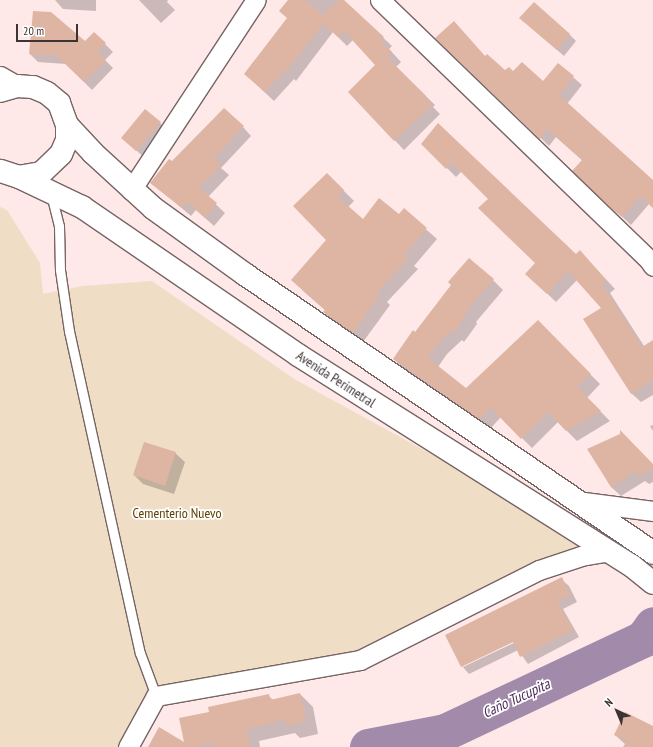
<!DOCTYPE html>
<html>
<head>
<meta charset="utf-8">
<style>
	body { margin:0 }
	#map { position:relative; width:653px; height:747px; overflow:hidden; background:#fee8e8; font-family:"PT Sans Narrow",sans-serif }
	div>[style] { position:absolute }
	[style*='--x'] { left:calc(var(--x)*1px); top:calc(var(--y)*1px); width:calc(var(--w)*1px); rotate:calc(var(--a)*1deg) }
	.green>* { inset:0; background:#efdec5 }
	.shadow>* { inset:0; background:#0003 }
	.river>* { height:37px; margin:-18.5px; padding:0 18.5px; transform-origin:18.5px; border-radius:18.5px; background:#a28baa }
	.building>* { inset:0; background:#ddb5a2 }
	.roads { filter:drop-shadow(1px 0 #776464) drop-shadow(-1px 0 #776464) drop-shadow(0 1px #776464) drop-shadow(0 -1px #776464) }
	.lane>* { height:9px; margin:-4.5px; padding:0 4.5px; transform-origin:4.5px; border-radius:4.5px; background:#fff }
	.street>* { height:19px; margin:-9.5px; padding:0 9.5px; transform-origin:9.5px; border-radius:9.5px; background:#fff }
	.secondary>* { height:22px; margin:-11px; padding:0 11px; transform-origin:11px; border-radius:11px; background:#fff }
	span { translate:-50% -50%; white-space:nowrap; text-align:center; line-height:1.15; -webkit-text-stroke:3.5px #fff; paint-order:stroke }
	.street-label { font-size:14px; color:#3c3333 }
	.park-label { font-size:14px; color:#5e3e00 }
	.water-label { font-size:15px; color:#4d2c57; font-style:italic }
	.north { position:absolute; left:597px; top:691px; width:40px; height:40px; -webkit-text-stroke:3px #fff; paint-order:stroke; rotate:316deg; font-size:11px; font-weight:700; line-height:16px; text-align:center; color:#3c3333 }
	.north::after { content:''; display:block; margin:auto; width:14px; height:18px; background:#3c3333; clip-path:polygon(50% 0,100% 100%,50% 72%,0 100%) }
	.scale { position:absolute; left:16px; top:24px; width:62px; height:18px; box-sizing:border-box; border:2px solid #3c3333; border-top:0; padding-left:5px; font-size:12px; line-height:14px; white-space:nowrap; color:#3c3333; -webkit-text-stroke:3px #fff; paint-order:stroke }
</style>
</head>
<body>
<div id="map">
	<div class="green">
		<div style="clip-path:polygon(0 207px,7px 210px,40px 263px,43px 294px,82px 286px,152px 281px,296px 380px,608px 551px,581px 556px,383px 648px,156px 696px,128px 747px,0 747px)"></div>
	</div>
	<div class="shadow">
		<div style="clip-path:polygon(55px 0,96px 0,96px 11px,63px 9px)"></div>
		<div style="clip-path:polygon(139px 0,168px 0,167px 2px,175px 10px,161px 23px)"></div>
		<div style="clip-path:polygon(290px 0,343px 0,392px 46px,389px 49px,401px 62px,396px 67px,435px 105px,433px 107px,440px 114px,404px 150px,349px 92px,377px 65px,353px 40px,347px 46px,333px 32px,296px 81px,294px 79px,274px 101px,245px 74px,288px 19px)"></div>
		<div style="clip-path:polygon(520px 18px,569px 34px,576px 41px,564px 56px)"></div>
		<div style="clip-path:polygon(94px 33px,113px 52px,105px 60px,113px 68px,92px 90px,66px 64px,38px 62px,30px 54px,85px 43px)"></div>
		<div style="clip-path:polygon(445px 46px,486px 57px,505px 72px,543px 82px,558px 64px,582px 85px,567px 104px,653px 182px,653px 208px,649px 204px,631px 225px,582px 179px,583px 161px,556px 137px,549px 146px)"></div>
		<div style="clip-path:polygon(160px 123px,169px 132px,146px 159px,122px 138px)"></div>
		<div style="clip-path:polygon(438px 124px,576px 256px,589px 261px,615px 289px,610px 293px,644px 346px,653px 343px,653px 395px,641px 402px,631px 393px,602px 308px,577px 280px,556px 302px,536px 283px,536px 263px,489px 199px,462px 171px,456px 177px,423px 144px)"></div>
		<div style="clip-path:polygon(243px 127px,251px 136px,221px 168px,229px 175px,208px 197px,225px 213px,214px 226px,196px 210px,191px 216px,152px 183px,172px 163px)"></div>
		<div style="clip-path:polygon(327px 174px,354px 201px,348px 207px,363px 220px,399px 215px,404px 210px,437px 239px,414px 266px,418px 269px,387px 302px,390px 305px,363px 342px,334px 322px,324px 312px,325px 310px,302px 290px,328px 240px)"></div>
		<div style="clip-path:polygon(493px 280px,503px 290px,476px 322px,477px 324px,464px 342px,462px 340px,447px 354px,438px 367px,466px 389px,538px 322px,600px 384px,587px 398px,610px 421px,577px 441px,558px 422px,532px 448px,501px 417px,490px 429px,404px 369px,394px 359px,415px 333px)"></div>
		<div style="clip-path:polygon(653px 425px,653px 431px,650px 426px)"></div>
		<div style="clip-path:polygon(588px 449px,653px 465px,653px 482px,649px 484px,645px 481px,621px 496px,611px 487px)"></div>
		<div style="clip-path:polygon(175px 453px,185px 462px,174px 494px,143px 484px,134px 475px)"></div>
		<div style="clip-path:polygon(evenodd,561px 579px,569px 586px,577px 602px,563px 609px,579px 637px,528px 664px,518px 650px,469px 674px,462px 666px,446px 636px,561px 579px,518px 639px,518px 641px,463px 667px,463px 665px,518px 639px)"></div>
		<div style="clip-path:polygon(300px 694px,313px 707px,318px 734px,300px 738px,295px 733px,259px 741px,260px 747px,149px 747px,185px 743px,210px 713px,268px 695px,273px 700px)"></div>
		<div style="clip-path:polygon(653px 727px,653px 747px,625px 747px,626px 745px,615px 735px)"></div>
	</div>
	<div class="river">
		<div style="--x:368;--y:747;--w:78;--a:-11"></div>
		<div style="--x:445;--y:732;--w:219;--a:-25.2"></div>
		<div style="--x:643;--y:639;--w:17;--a:-54"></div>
	</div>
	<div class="building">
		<div style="clip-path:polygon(288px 0,305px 0,323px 15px,338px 0,344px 0,384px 37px,380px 40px,392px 52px,387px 57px,426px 96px,425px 97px,432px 105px,394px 141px,348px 92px,375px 65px,344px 31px,338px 37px,323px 24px,286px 72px,284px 71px,265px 92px,244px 74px,287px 18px,279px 11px)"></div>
		<div style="clip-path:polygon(534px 2px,570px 34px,557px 50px,519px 18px)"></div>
		<div style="clip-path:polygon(33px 11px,51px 12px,85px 41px,94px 32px,106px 43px,98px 52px,106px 60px,84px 82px,57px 56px,29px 54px)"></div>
		<div style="clip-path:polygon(454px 21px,485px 56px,487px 54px,505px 70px,509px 67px,513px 71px,522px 62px,543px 81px,558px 63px,574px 76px,559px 95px,653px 180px,653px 208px,640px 196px,622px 217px,612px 209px,572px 171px,582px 160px,547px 129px,540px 139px,435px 38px)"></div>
		<div style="clip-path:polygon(224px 108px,244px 126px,214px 158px,221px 166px,199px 188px,217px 203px,205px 218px,187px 202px,182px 208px,150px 183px,169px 159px,172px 161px)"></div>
		<div style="clip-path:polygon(145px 109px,161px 122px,136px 151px,121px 138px)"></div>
		<div style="clip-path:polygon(438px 123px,576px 254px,580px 250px,606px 280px,602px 284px,642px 347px,653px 340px,653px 380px,631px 394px,583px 319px,601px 308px,568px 271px,547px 294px,525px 274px,535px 263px,478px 208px,488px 199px,452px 163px,446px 169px,421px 144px)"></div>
		<div style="clip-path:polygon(327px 173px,344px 190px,338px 197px,363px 219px,379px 198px,399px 214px,404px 208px,427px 228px,404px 255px,408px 259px,377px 292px,380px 294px,353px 333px,323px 312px,325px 310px,291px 280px,326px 240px,293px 206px)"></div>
		<div style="clip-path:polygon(469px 258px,494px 279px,466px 311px,468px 313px,453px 333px,451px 331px,437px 345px,428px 358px,466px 388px,538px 320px,591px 374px,577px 387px,601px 411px,566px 431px,548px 412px,521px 439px,491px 408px,479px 419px,393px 359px,413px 330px,415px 332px,451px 285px,448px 282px)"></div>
		<div style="clip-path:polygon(620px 430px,653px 464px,653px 469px,639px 476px,637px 471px,611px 487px,587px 449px,620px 434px)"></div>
		<div style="clip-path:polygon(144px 442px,176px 452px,165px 486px,133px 475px)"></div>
		<div style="clip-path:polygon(562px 577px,570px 595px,557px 601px,573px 630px,520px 657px,513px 642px,461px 667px,445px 635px)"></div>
		<div style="clip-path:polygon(300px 693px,306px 721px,286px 726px,285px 720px,247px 729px,250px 747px,214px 747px,213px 743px,194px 747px,148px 747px,159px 727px,184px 742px,179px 718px,209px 712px,208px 707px,269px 694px,270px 700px)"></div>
		<div style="clip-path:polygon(625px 712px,653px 726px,653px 747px,623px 747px,627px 741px,614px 735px)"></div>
	</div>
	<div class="roads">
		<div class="lane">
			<div style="--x:51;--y:194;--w:33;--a:76"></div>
			<div style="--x:59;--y:226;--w:44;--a:88.7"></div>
			<div style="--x:60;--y:270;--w:62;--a:81.6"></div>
			<div style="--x:69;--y:331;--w:330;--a:77.6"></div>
			<div style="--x:140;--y:653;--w:46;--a:69.6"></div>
		</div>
		<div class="street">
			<div style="--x:380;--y:0;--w:374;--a:44"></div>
			<div style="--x:649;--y:260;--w:7;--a:56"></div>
			<div style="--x:0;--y:76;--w:20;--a:30"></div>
			<div style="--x:131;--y:190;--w:227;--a:-56.7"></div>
			<div style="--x:576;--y:501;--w:78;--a:7.4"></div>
			<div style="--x:128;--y:747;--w:58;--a:-61.2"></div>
			<div style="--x:156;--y:696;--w:207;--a:-10"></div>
			<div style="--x:360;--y:660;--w:200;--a:-26.7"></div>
			<div style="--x:539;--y:570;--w:44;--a:-18.4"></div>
			<div style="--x:581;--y:556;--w:27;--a:-10"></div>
		</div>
		<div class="secondary">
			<div style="--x:0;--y:91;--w:18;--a:-16"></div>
			<div style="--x:17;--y:86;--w:16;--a:4"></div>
			<div style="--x:33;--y:87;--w:15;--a:23"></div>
			<div style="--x:47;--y:93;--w:16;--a:40"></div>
			<div style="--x:59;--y:103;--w:23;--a:70"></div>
			<div style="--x:67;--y:125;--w:15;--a:90"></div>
			<div style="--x:67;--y:140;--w:15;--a:113"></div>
			<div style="--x:61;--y:154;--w:28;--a:136"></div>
			<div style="--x:41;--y:173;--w:22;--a:170"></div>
			<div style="--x:19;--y:177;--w:20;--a:-162"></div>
			<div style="--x:67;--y:125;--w:38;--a:47"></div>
			<div style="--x:93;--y:153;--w:81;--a:42.5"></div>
			<div style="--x:153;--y:208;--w:115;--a:35.8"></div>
			<div style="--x:246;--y:275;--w:493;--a:34.3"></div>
			<div style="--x:19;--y:177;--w:70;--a:25.5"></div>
			<div style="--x:82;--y:207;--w:262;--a:34.4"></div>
			<div style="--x:298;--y:355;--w:395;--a:32.3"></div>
			<div style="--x:632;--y:566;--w:27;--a:39"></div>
		</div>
	</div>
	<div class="street-label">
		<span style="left:336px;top:379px;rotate:33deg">Avenida Perimetral</span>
	</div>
	<div class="park-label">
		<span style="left:177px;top:513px">Cementerio Nuevo</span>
	</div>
	<div class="water-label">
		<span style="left:516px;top:698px;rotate:-25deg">Caño Tucupita</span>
	</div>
	<div class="north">N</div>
	<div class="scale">20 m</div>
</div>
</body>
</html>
